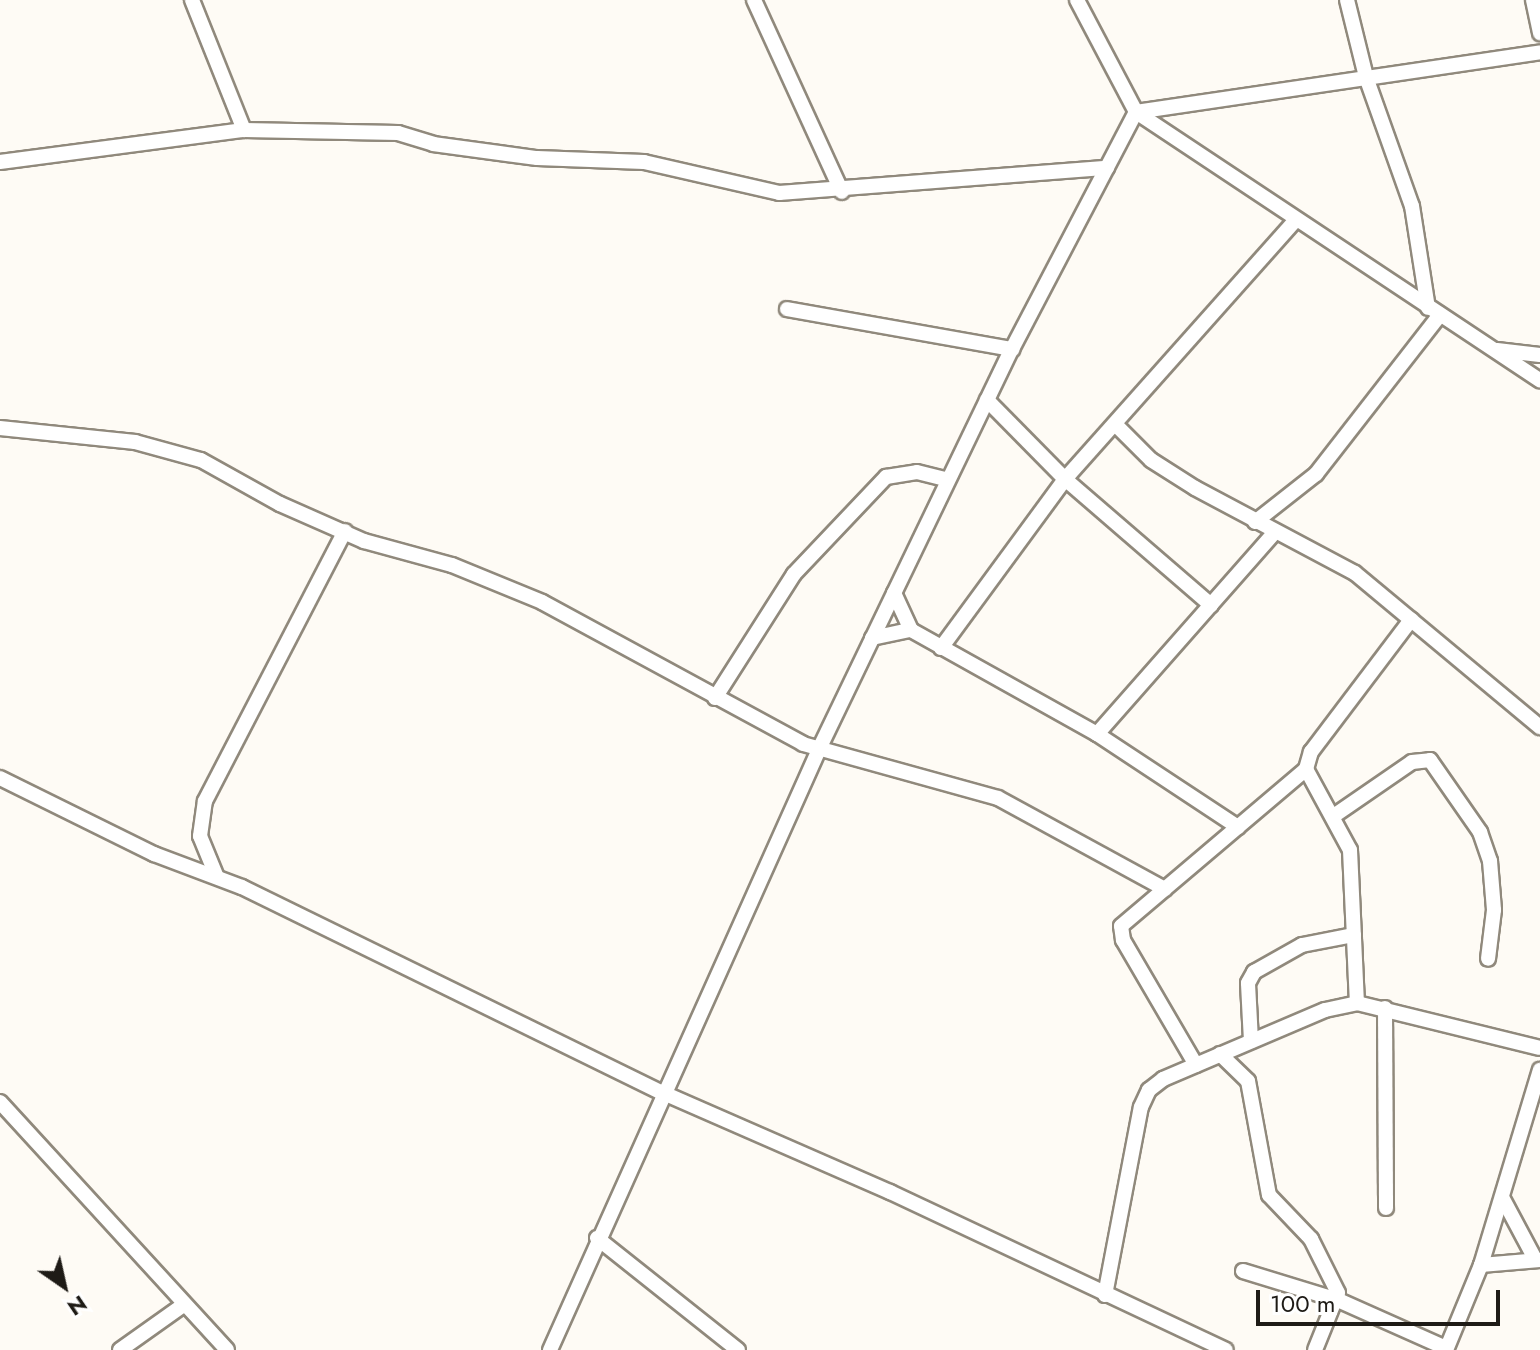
<!DOCTYPE html>
<html>
<head>
<meta charset="utf-8">
<style>
	body { margin:0 }
	#map { position:relative; width:1540px; height:1350px; overflow:hidden; background:#fefbf5; font-family:Jost,sans-serif }
	div>[style] { position:absolute }
	[style*='--x'] { left:calc(var(--x)*1px); top:calc(var(--y)*1px); width:calc(var(--w)*1px); rotate:calc(var(--a)*1deg) }
	.roads { filter:drop-shadow(2px 0 #90897c) drop-shadow(-2px 0 #90897c) drop-shadow(0 2px #90897c) drop-shadow(0 -2px #90897c) }
	.street>* { height:14px; margin:-7px; padding:0 7px; transform-origin:7px; border-radius:7px; background:#fff }
	span { translate:-50% -50%; white-space:nowrap; text-align:center; line-height:1.15; -webkit-text-stroke:6px #fff; paint-order:stroke }
	.north { position:absolute; left:24px; top:1246px; width:80px; height:80px; -webkit-text-stroke:6px #fff; paint-order:stroke; rotate:146deg; font-size:22px; font-weight:700; line-height:32px; text-align:center; color:#1e1b16 }
	.north::after { content:''; display:block; margin:auto; width:28px; height:36px; background:#1e1b16; clip-path:polygon(50% 0,100% 100%,50% 72%,0 100%) }
	.scale { position:absolute; left:1256px; top:1290px; width:244px; height:36px; box-sizing:border-box; border:4px solid #1e1b16; border-top:0; padding-left:10px; font-size:24px; line-height:28px; white-space:nowrap; color:#1e1b16; -webkit-text-stroke:6px #fff; paint-order:stroke }
</style>
</head>
<body>
<div id="map">
	<div class="roads">
		<div class="street">
			<div style="--x:192;--y:0;--w:140;--a:68.2"></div>
			<div style="--x:754;--y:0;--w:211;--a:65.4"></div>
			<div style="--x:1077;--y:0;--w:127;--a:62.2"></div>
			<div style="--x:1136;--y:112;--w:485;--a:33.6"></div>
			<div style="--x:1347;--y:0;--w:79;--a:76.1"></div>
			<div style="--x:1366;--y:77;--w:137;--a:70.4"></div>
			<div style="--x:1412;--y:206;--w:103;--a:81.1"></div>
			<div style="--x:1533;--y:0;--w:34;--a:78"></div>
			<div style="--x:0;--y:162;--w:246;--a:-7.5"></div>
			<div style="--x:244;--y:130;--w:154;--a:1.1"></div>
			<div style="--x:398;--y:133;--w:37;--a:17"></div>
			<div style="--x:433;--y:144;--w:105;--a:7.7"></div>
			<div style="--x:537;--y:158;--w:107;--a:2.1"></div>
			<div style="--x:644;--y:162;--w:139;--a:12.9"></div>
			<div style="--x:779;--y:193;--w:329;--a:-4.4"></div>
			<div style="--x:787;--y:309;--w:229;--a:10.1"></div>
			<div style="--x:1497;--y:350;--w:43;--a:6.6"></div>
			<div style="--x:987;--y:400;--w:111;--a:45.4"></div>
			<div style="--x:1065;--y:479;--w:193;--a:40.8"></div>
			<div style="--x:1116;--y:425;--w:49;--a:45"></div>
			<div style="--x:1151;--y:460;--w:52;--a:32.5"></div>
			<div style="--x:1195;--y:488;--w:181;--a:28"></div>
			<div style="--x:1355;--y:573;--w:241;--a:39.8"></div>
			<div style="--x:0;--y:428;--w:136;--a:5.9"></div>
			<div style="--x:135;--y:442;--w:68;--a:15.3"></div>
			<div style="--x:201;--y:460;--w:90;--a:29.1"></div>
			<div style="--x:280;--y:504;--w:92;--a:23.8"></div>
			<div style="--x:364;--y:541;--w:91;--a:15.3"></div>
			<div style="--x:452;--y:565;--w:97;--a:22.3"></div>
			<div style="--x:542;--y:602;--w:297;--a:28.5"></div>
			<div style="--x:803;--y:744;--w:202;--a:15.5"></div>
			<div style="--x:998;--y:798;--w:190;--a:28.6"></div>
			<div style="--x:1255;--y:522;--w:78;--a:-38.2"></div>
			<div style="--x:1316;--y:474;--w:202;--a:-52.1"></div>
			<div style="--x:894;--y:593;--w:41;--a:65.3"></div>
			<div style="--x:911;--y:630;--w:213;--a:29.2"></div>
			<div style="--x:1097;--y:734;--w:169;--a:33.4"></div>
			<div style="--x:872;--y:638;--w:40;--a:-12"></div>
			<div style="--x:941;--y:648;--w:210;--a:-53.7"></div>
			<div style="--x:1065;--y:479;--w:344;--a:-48.3"></div>
			<div style="--x:715;--y:698;--w:147;--a:-57.5"></div>
			<div style="--x:794;--y:574;--w:134;--a:-46.5"></div>
			<div style="--x:886;--y:477;--w:31;--a:-9"></div>
			<div style="--x:917;--y:472;--w:32;--a:14"></div>
			<div style="--x:1097;--y:734;--w:269;--a:-48.6"></div>
			<div style="--x:1306;--y:769;--w:92;--a:61.5"></div>
			<div style="--x:1350;--y:850;--w:153;--a:87.4"></div>
			<div style="--x:0;--y:778;--w:172;--a:26.3"></div>
			<div style="--x:154;--y:854;--w:94;--a:20.6"></div>
			<div style="--x:242;--y:887;--w:466;--a:26.1"></div>
			<div style="--x:661;--y:1092;--w:250;--a:23.6"></div>
			<div style="--x:890;--y:1192;--w:371;--a:25.2"></div>
			<div style="--x:1335;--y:815;--w:93;--a:-34.5"></div>
			<div style="--x:1412;--y:762;--w:18;--a:-6"></div>
			<div style="--x:1430;--y:760;--w:88;--a:55.2"></div>
			<div style="--x:1480;--y:832;--w:31;--a:71"></div>
			<div style="--x:1490;--y:861;--w:49;--a:85.3"></div>
			<div style="--x:1494;--y:910;--w:49;--a:97"></div>
			<div style="--x:216;--y:875;--w:42;--a:-112.3"></div>
			<div style="--x:200;--y:836;--w:35;--a:-82"></div>
			<div style="--x:205;--y:801;--w:304;--a:-62.6"></div>
			<div style="--x:1385;--y:1008;--w:200;--a:89.7"></div>
			<div style="--x:1251;--y:1041;--w:58;--a:-93"></div>
			<div style="--x:1248;--y:983;--w:13;--a:-61"></div>
			<div style="--x:1254;--y:972;--w:55;--a:-29.4"></div>
			<div style="--x:1302;--y:945;--w:53;--a:-10.9"></div>
			<div style="--x:1220;--y:1054;--w:39;--a:44"></div>
			<div style="--x:1248;--y:1081;--w:116;--a:79.6"></div>
			<div style="--x:1269;--y:1195;--w:61;--a:46.3"></div>
			<div style="--x:1311;--y:1239;--w:60;--a:63.4"></div>
			<div style="--x:1338;--y:1293;--w:61;--a:112"></div>
			<div style="--x:1196;--y:1065;--w:145;--a:-120.3"></div>
			<div style="--x:1123;--y:940;--w:14;--a:-98"></div>
			<div style="--x:1121;--y:926;--w:243;--a:-40.3"></div>
			<div style="--x:1306;--y:769;--w:18;--a:-74"></div>
			<div style="--x:1311;--y:752;--w:166;--a:-52.9"></div>
			<div style="--x:0;--y:1102;--w:336;--a:47.5"></div>
			<div style="--x:1503;--y:1199;--w:66;--a:61.9"></div>
			<div style="--x:597;--y:1238;--w:180;--a:38.5"></div>
			<div style="--x:1481;--y:1265;--w:59;--a:-4.8"></div>
			<div style="--x:1243;--y:1271;--w:99;--a:17"></div>
			<div style="--x:1338;--y:1300;--w:118;--a:24"></div>
			<div style="--x:1105;--y:1295;--w:191;--a:-79.2"></div>
			<div style="--x:1141;--y:1107;--w:19;--a:-65"></div>
			<div style="--x:1149;--y:1090;--w:18;--a:-38"></div>
			<div style="--x:1163;--y:1079;--w:176;--a:-23.1"></div>
			<div style="--x:1325;--y:1010;--w:33;--a:-12"></div>
			<div style="--x:1357;--y:1003;--w:188;--a:13.8"></div>
			<div style="--x:120;--y:1350;--w:76;--a:-35.4"></div>
			<div style="--x:550;--y:1350;--w:663;--a:-65.87"></div>
			<div style="--x:821;--y:745;--w:440;--a:-64.3"></div>
			<div style="--x:1012;--y:349;--w:267;--a:-62.4"></div>
			<div style="--x:1136;--y:112;--w:408;--a:-8.4"></div>
			<div style="--x:1446;--y:1350;--w:92;--a:-67.6"></div>
			<div style="--x:1481;--y:1265;--w:204;--a:-73.2"></div>
		</div>
	</div>
	<div class="north">N</div>
	<div class="scale">100 m</div>
</div>
</body>
</html>
